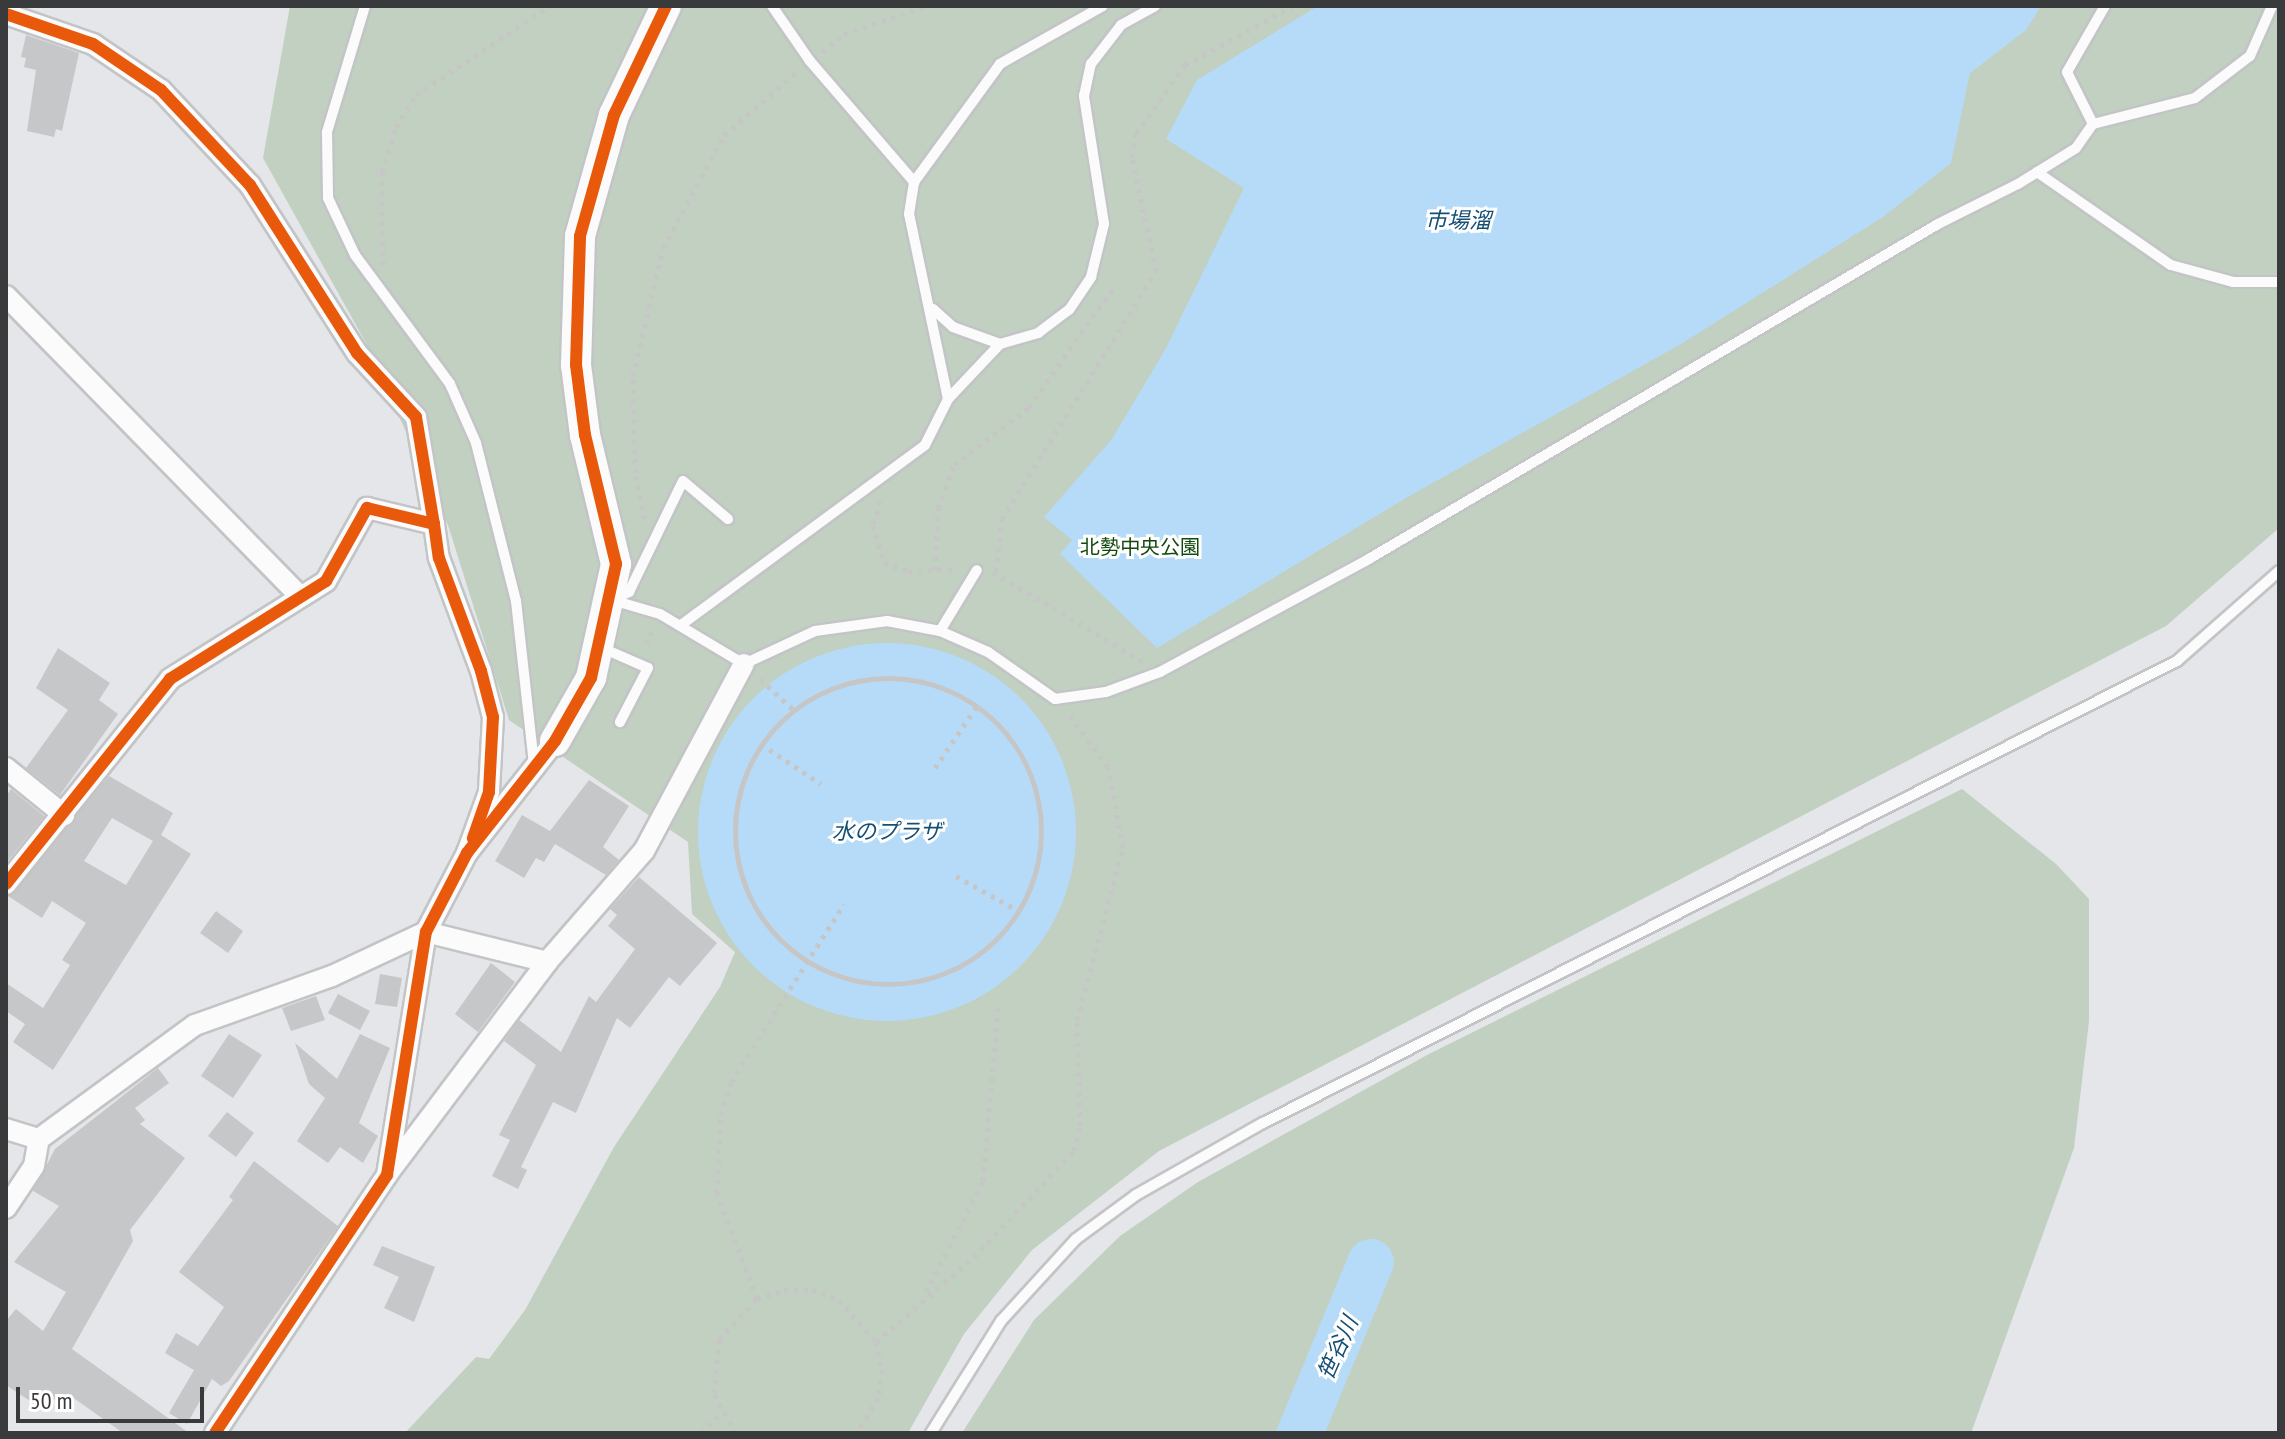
<!DOCTYPE html>
<html>
<head>
<meta charset="utf-8">
<style>
	body { margin:0 }
	#map { position:relative; width:2285px; height:1439px; overflow:hidden; background:#e4e6e9; font-family:"PT Sans Narrow","Noto Sans JP",sans-serif }
	div>[style] { position:absolute }
	[style*='--x'] { left:calc(var(--x)*1px); top:calc(var(--y)*1px); width:calc(var(--w)*1px); rotate:calc(var(--a)*1deg) }
	.green>* { inset:0; background:#c1d0c1 }
	.water>* { inset:0; background:#b6dbf8 }
	.round { border-radius:50% }
	.river>* { height:46px; margin:-23px; padding:0 23px; transform-origin:23px; border-radius:23px; background:#b6dbf8 }
	.building>* { inset:0; background:#c6c7c9 }
	.path>* { height:5px; margin-top:-2.5px; transform-origin:0; background:repeating-linear-gradient(90deg,#c6c6c7 0 4px,transparent 0 10px) }
	.path>.ring { margin:-2.5px; padding:0; box-sizing:content-box; background:none; border:5px solid #c6c6c7; border-radius:50% }
	.roads { filter:drop-shadow(2px 0 #c3c4c6) drop-shadow(-2px 0 #c3c4c6) drop-shadow(0 2px #c3c4c6) drop-shadow(0 -2px #c3c4c6) }
	.lane>* { height:10px; margin:-5px; padding:0 5px; transform-origin:5px; border-radius:5px; background:#fbfbfc }
	.street>* { height:20px; margin:-10px; padding:0 10px; transform-origin:10px; border-radius:10px; background:#fbfbfc }
	.secondary>* { height:30px; margin:-15px; padding:0 15px; transform-origin:15px; border-radius:15px; background:#fbfbfc }
	.cycleway>* { height:12px; margin:-6px; padding:0 6px; transform-origin:6px; border-radius:6px; background:#e8590c }
	span { translate:-50% -50%; white-space:nowrap; text-align:center; line-height:1.15; -webkit-text-stroke:6px #fff; paint-order:stroke }
	.park-label { font-size:20px; color:#134b0e }
	.water-label { font-size:22px; color:#154f74; font-style:italic }
	.frame { position:absolute; inset:0; border:8px solid #383a3c; pointer-events:none }
	.scale { position:absolute; left:16px; top:1387px; width:188px; height:36px; box-sizing:border-box; border:4px solid #383a3c; border-top:0; padding-left:10px; font-size:24px; line-height:28px; white-space:nowrap; color:#383a3c; -webkit-text-stroke:6px #fff; paint-order:stroke }
</style>
</head>
<body>
<div id="map">
	<div class="green">
		<div style="clip-path:polygon(290px 6px,2279px 6px,2279px 528px,2166px 626px,1159px 1151px,1032px 1250px,964px 1334px,908px 1433px,405px 1433px,476px 1357px,489px 1359px,525px 1310px,614px 1147px,720px 987px,735px 952px,692px 914px,688px 842px,509px 720px,448px 525px,366px 343px,263px 158px)"></div>
		<div style="clip-path:polygon(1962px 789px,2056px 864px,2089px 899px,2089px 1021px,2074px 1148px,1971px 1433px,962px 1433px,1034px 1320px,1120px 1236px,1198px 1182px,1429px 1054px)"></div>
	</div>
	<div class="water">
		<div style="clip-path:polygon(1318px 6px,2041px 6px,2026px 30px,1970px 73px,1951px 163px,1883px 217px,1681px 344px,1406px 498px,1157px 648px,1060px 554px,1072px 540px,1044px 517px,1112px 439px,1165px 350px,1244px 188px,1166px 139px,1197px 80px)"></div>
		<div class="round" style="left:698px;top:643px;width:378px;height:378px"></div>
	</div>
	<div class="river">
		<div style="--x:1300;--y:1433;--w:185;--a:-67.5"></div>
	</div>
	<div class="building">
		<div style="clip-path:polygon(26px 35px,79px 53px,62px 131px,56px 129px,54px 137px,27px 131px,36px 70px,24px 67px,26px 58px,21px 57px)"></div>
		<div style="clip-path:polygon(58px 648px,110px 683px,99px 700px,118px 714px,60px 795px,26px 768px,68px 710px,36px 688px)"></div>
		<div style="clip-path:polygon(evenodd,109px 776px,173px 813px,161px 835px,191px 854px,53px 1070px,13px 1042px,25px 1024px,6px 1011px,6px 983px,43px 1008px,70px 965px,62px 960px,86px 923px,52px 901px,42px 918px,8px 896px,109px 776px,112px 818px,153px 841px,126px 885px,84px 861px,112px 818px)"></div>
		<div style="clip-path:polygon(589px 780px,629px 806px,603px 847px,619px 860px,606px 875px,555px 844px,544px 862px,536px 858px,524px 878px,495px 861px,522px 815px,550px 831px)"></div>
		<div style="clip-path:polygon(11px 789px,44px 816px,6px 863px,6px 796px)"></div>
		<div style="clip-path:polygon(639px 877px,717px 943px,680px 986px,669px 977px,630px 1028px,617px 1018px,576px 1113px,553px 1102px,521px 1167px,527px 1170px,518px 1189px,492px 1176px,510px 1140px,499px 1135px,536px 1065px,504px 1041px,519px 1020px,561px 1052px,589px 996px,596px 1002px,635px 949px,608px 926px,617px 915px,610px 909px)"></div>
		<div style="clip-path:polygon(216px 911px,243px 931px,228px 953px,200px 933px)"></div>
		<div style="clip-path:polygon(491px 963px,515px 982px,478px 1032px,455px 1014px)"></div>
		<div style="clip-path:polygon(380px 974px,402px 978px,397px 1007px,375px 1004px)"></div>
		<div style="clip-path:polygon(338px 994px,370px 1011px,360px 1030px,328px 1013px)"></div>
		<div style="clip-path:polygon(316px 996px,325px 1020px,291px 1031px,282px 1008px)"></div>
		<div style="clip-path:polygon(229px 1034px,262px 1055px,233px 1098px,201px 1076px)"></div>
		<div style="clip-path:polygon(360px 1034px,390px 1048px,359px 1123px,378px 1136px,363px 1163px,340px 1147px,328px 1163px,297px 1141px,325px 1098px,309px 1084px,295px 1043px,337px 1079px)"></div>
		<div style="clip-path:polygon(158px 1068px,169px 1083px,135px 1108px,145px 1120px,140px 1124px,185px 1158px,130px 1230px,133px 1241px,72px 1349px,189px 1433px,123px 1433px,68px 1394px,61px 1404px,47px 1394px,39px 1407px,6px 1385px,6px 1321px,16px 1309px,43px 1331px,66px 1292px,14px 1262px,59px 1206px,33px 1191px,55px 1149px)"></div>
		<div style="clip-path:polygon(227px 1112px,254px 1133px,236px 1157px,208px 1136px)"></div>
		<div style="clip-path:polygon(254px 1161px,338px 1226px,229px 1381px,221px 1386px,212px 1379px,187px 1424px,169px 1413px,194px 1370px,165px 1353px,176px 1333px,198px 1346px,224px 1307px,179px 1272px,233px 1200px,229px 1197px)"></div>
		<div style="clip-path:polygon(382px 1246px,435px 1267px,414px 1322px,384px 1308px,399px 1277px,373px 1265px)"></div>
	</div>
	<div class="path">
		<div style="--x:822;--y:52;--w:28;--a:-39"></div>
		<div style="--x:844;--y:34;--w:87;--a:-18.9"></div>
		<div style="--x:383;--y:265;--w:93;--a:-90.6"></div>
		<div style="--x:382;--y:172;--w:47;--a:-72.7"></div>
		<div style="--x:396;--y:127;--w:38;--a:-58"></div>
		<div style="--x:416;--y:95;--w:161;--a:-33.6"></div>
		<div style="--x:880;--y:501;--w:25;--a:106"></div>
		<div style="--x:873;--y:525;--w:40;--a:74"></div>
		<div style="--x:884;--y:563;--w:25;--a:18"></div>
		<div style="--x:908;--y:571;--w:51;--a:-2.2"></div>
		<div style="--x:644;--y:519;--w:47;--a:-101.1"></div>
		<div style="--x:635;--y:473;--w:97;--a:-91.2"></div>
		<div style="--x:633;--y:376;--w:131;--a:-76.8"></div>
		<div style="--x:663;--y:248;--w:128;--a:-61.6"></div>
		<div style="--x:724;--y:135;--w:98;--a:-40.9"></div>
		<div style="--x:935;--y:570;--w:62;--a:-87.2"></div>
		<div style="--x:938;--y:508;--w:46;--a:-69.6"></div>
		<div style="--x:954;--y:465;--w:95;--a:-37.7"></div>
		<div style="--x:1029;--y:407;--w:147;--a:-54.7"></div>
		<div style="--x:996;--y:571;--w:52;--a:-83.4"></div>
		<div style="--x:1002;--y:519;--w:292;--a:-58.2"></div>
		<div style="--x:1156;--y:271;--w:116;--a:-101.9"></div>
		<div style="--x:1132;--y:157;--w:24;--a:-81"></div>
		<div style="--x:1136;--y:133;--w:84;--a:-54.2"></div>
		<div style="--x:1185;--y:65;--w:123;--a:-28.6"></div>
		<div style="--x:993;--y:572;--w:174;--a:30.9"></div>
		<div style="--x:646;--y:644;--w:19;--a:-65"></div>
		<div class="ring" style="left:735px;top:678px;width:301px;height:301px"></div>
		<div style="--x:760;--y:679;--w:45;--a:42.3"></div>
		<div style="--x:761;--y:744;--w:72;--a:33.7"></div>
		<div style="--x:935;--y:768;--w:75;--a:-55.9"></div>
		<div style="--x:956;--y:876;--w:72;--a:29.1"></div>
		<div style="--x:926;--y:1292;--w:125;--a:-62.8"></div>
		<div style="--x:983;--y:1181;--w:174;--a:-85"></div>
		<div style="--x:757;--y:1299;--w:113;--a:-110.7"></div>
		<div style="--x:717;--y:1193;--w:78;--a:-87.1"></div>
		<div style="--x:721;--y:1115;--w:34;--a:-73"></div>
		<div style="--x:731;--y:1082;--w:211;--a:-57.6"></div>
		<div style="--x:876;--y:1342;--w:130;--a:-40.9"></div>
		<div style="--x:974;--y:1257;--w:146;--a:-46.7"></div>
		<div style="--x:1074;--y:1151;--w:26;--a:-77"></div>
		<div style="--x:1080;--y:1126;--w:106;--a:-91.6"></div>
		<div style="--x:1077;--y:1020;--w:178;--a:-75"></div>
		<div style="--x:1123;--y:848;--w:82;--a:-100.5"></div>
		<div style="--x:1108;--y:767;--w:66;--a:-126.3"></div>
		<div style="--x:701;--y:1433;--w:29;--a:-44"></div>
		<div style="--x:736;--y:1433;--w:46;--a:-118.8"></div>
		<div style="--x:714;--y:1393;--w:54;--a:-84.7"></div>
		<div style="--x:719;--y:1339;--w:55;--a:-46.5"></div>
		<div style="--x:757;--y:1299;--w:28;--a:-18"></div>
		<div style="--x:784;--y:1290;--w:28;--a:0"></div>
		<div style="--x:812;--y:1290;--w:29;--a:20"></div>
		<div style="--x:839;--y:1300;--w:56;--a:48.6"></div>
		<div style="--x:876;--y:1342;--w:29;--a:78"></div>
		<div style="--x:882;--y:1370;--w:28;--a:98"></div>
		<div style="--x:878;--y:1398;--w:41;--a:121"></div>
	</div>
	<div class="roads">
		<div class="lane">
			<div style="--x:365;--y:6;--w:132;--a:106.8"></div>
			<div style="--x:327;--y:132;--w:66;--a:89.1"></div>
			<div style="--x:328;--y:198;--w:63;--a:64.7"></div>
			<div style="--x:355;--y:255;--w:160;--a:53.6"></div>
			<div style="--x:450;--y:384;--w:64;--a:66.2"></div>
			<div style="--x:476;--y:443;--w:163;--a:75.8"></div>
			<div style="--x:516;--y:601;--w:164;--a:83.7"></div>
			<div style="--x:772;--y:6;--w:67;--a:55.4"></div>
			<div style="--x:810;--y:61;--w:160;--a:49.3"></div>
			<div style="--x:2093;--y:124;--w:58;--a:-116.6"></div>
			<div style="--x:2067;--y:72;--w:76;--a:-60.1"></div>
			<div style="--x:2037;--y:172;--w:163;--a:34.8"></div>
			<div style="--x:2171;--y:265;--w:64;--a:15.3"></div>
			<div style="--x:2233;--y:282;--w:46;--a:0"></div>
			<div style="--x:933;--y:309;--w:27;--a:42"></div>
			<div style="--x:953;--y:327;--w:50;--a:19.9"></div>
			<div style="--x:948;--y:399;--w:189;--a:-101.9"></div>
			<div style="--x:909;--y:214;--w:32;--a:-81"></div>
			<div style="--x:914;--y:182;--w:146;--a:-53.9"></div>
			<div style="--x:1000;--y:64;--w:118;--a:-29.4"></div>
			<div style="--x:614;--y:599;--w:17;--a:-25"></div>
			<div style="--x:629;--y:592;--w:123;--a:-64.1"></div>
			<div style="--x:683;--y:481;--w:59;--a:40.2"></div>
			<div style="--x:612;--y:600;--w:50;--a:16.3"></div>
			<div style="--x:660;--y:614;--w:98;--a:30.8"></div>
			<div style="--x:744;--y:664;--w:78;--a:-24.9"></div>
			<div style="--x:815;--y:631;--w:73;--a:-7.9"></div>
			<div style="--x:887;--y:621;--w:54;--a:10.7"></div>
			<div style="--x:940;--y:631;--w:52;--a:23.6"></div>
			<div style="--x:988;--y:652;--w:82;--a:35"></div>
			<div style="--x:1055;--y:699;--w:51;--a:-7.8"></div>
			<div style="--x:1106;--y:692;--w:58;--a:-20.3"></div>
			<div style="--x:1160;--y:672;--w:235;--a:-28.4"></div>
			<div style="--x:1367;--y:560;--w:663;--a:-30.47"></div>
			<div style="--x:1938;--y:224;--w:89;--a:-26.6"></div>
			<div style="--x:2018;--y:184;--w:68;--a:-31.8"></div>
			<div style="--x:2076;--y:148;--w:29;--a:-55"></div>
			<div style="--x:2093;--y:124;--w:105;--a:-14.3"></div>
			<div style="--x:2195;--y:98;--w:69;--a:-37.4"></div>
			<div style="--x:2250;--y:56;--w:55;--a:-66.3"></div>
			<div style="--x:681;--y:625;--w:303;--a:-36.4"></div>
			<div style="--x:925;--y:445;--w:51;--a:-63.4"></div>
			<div style="--x:948;--y:399;--w:76;--a:-46.6"></div>
			<div style="--x:1000;--y:344;--w:40;--a:-16"></div>
			<div style="--x:1038;--y:333;--w:39;--a:-37"></div>
			<div style="--x:1069;--y:310;--w:40;--a:-56"></div>
			<div style="--x:1091;--y:277;--w:55;--a:-76.2"></div>
			<div style="--x:1104;--y:224;--w:130;--a:-98.9"></div>
			<div style="--x:1084;--y:96;--w:33;--a:-78"></div>
			<div style="--x:1091;--y:64;--w:49;--a:-52.4"></div>
			<div style="--x:1121;--y:25;--w:39;--a:-29"></div>
			<div style="--x:940;--y:631;--w:71;--a:-58.8"></div>
			<div style="--x:600;--y:647;--w:52;--a:23.6"></div>
			<div style="--x:648;--y:668;--w:61;--a:117.4"></div>
			<div style="--x:931;--y:1433;--w:132;--a:-58"></div>
			<div style="--x:1001;--y:1321;--w:111;--a:-47.6"></div>
			<div style="--x:1076;--y:1239;--w:74;--a:-36.3"></div>
			<div style="--x:1136;--y:1195;--w:146;--a:-29.6"></div>
			<div style="--x:1263;--y:1123;--w:1024;--a:-26.82"></div>
			<div style="--x:2177;--y:661;--w:136;--a:-41.4"></div>
		</div>
		<div class="street">
			<div style="--x:6;--y:14;--w:92;--a:19"></div>
			<div style="--x:93;--y:44;--w:82;--a:34.1"></div>
			<div style="--x:161;--y:90;--w:130;--a:46.9"></div>
			<div style="--x:250;--y:185;--w:199;--a:57.5"></div>
			<div style="--x:357;--y:353;--w:87;--a:47.3"></div>
			<div style="--x:416;--y:417;--w:109;--a:80.5"></div>
			<div style="--x:6;--y:296;--w:420;--a:45.6"></div>
			<div style="--x:6;--y:768;--w:75;--a:39"></div>
			<div style="--x:6;--y:884;--w:263;--a:-51.3"></div>
			<div style="--x:170;--y:679;--w:184;--a:-32.1"></div>
			<div style="--x:326;--y:581;--w:84;--a:-60.7"></div>
			<div style="--x:367;--y:508;--w:69;--a:13.4"></div>
			<div style="--x:434;--y:524;--w:34;--a:82"></div>
			<div style="--x:439;--y:558;--w:121;--a:69.6"></div>
			<div style="--x:481;--y:671;--w:48;--a:75.4"></div>
			<div style="--x:493;--y:717;--w:75;--a:93.1"></div>
			<div style="--x:489;--y:792;--w:65;--a:109.8"></div>
			<div style="--x:6;--y:1129;--w:34;--a:17"></div>
			<div style="--x:389;--y:1172;--w:263;--a:-53"></div>
			<div style="--x:547;--y:962;--w:147;--a:-48.9"></div>
			<div style="--x:644;--y:851;--w:212;--a:-61.9"></div>
			<div style="--x:6;--y:1208;--w:50;--a:-56.3"></div>
			<div style="--x:34;--y:1166;--w:27;--a:-80"></div>
			<div style="--x:39;--y:1139;--w:193;--a:-36.2"></div>
			<div style="--x:195;--y:1025;--w:145;--a:-19.7"></div>
			<div style="--x:332;--y:976;--w:104;--a:-25.1"></div>
			<div style="--x:426;--y:932;--w:125;--a:13.9"></div>
			<div style="--x:215;--y:1433;--w:310;--a:-56.3"></div>
			<div style="--x:387;--y:1175;--w:246;--a:-80.9"></div>
			<div style="--x:426;--y:932;--w:89;--a:-62.6"></div>
			<div style="--x:467;--y:853;--w:142;--a:-51.8"></div>
		</div>
		<div class="secondary">
			<div style="--x:555;--y:741;--w:73;--a:-60.3"></div>
			<div style="--x:591;--y:678;--w:117;--a:-77.6"></div>
			<div style="--x:616;--y:564;--w:133;--a:-103.5"></div>
			<div style="--x:585;--y:435;--w:71;--a:-97.3"></div>
			<div style="--x:576;--y:365;--w:129;--a:-88.2"></div>
			<div style="--x:580;--y:236;--w:126;--a:-74.3"></div>
			<div style="--x:614;--y:115;--w:121;--a:-64.5"></div>
		</div>
	</div>
	<div class="cycleway">
		<div style="--x:6;--y:14;--w:92;--a:19"></div>
		<div style="--x:93;--y:44;--w:82;--a:34.1"></div>
		<div style="--x:161;--y:90;--w:130;--a:46.9"></div>
		<div style="--x:250;--y:185;--w:199;--a:57.5"></div>
		<div style="--x:357;--y:353;--w:87;--a:47.3"></div>
		<div style="--x:416;--y:417;--w:109;--a:80.5"></div>
		<div style="--x:6;--y:884;--w:263;--a:-51.3"></div>
		<div style="--x:170;--y:679;--w:184;--a:-32.1"></div>
		<div style="--x:326;--y:581;--w:84;--a:-60.7"></div>
		<div style="--x:367;--y:508;--w:69;--a:13.4"></div>
		<div style="--x:434;--y:524;--w:34;--a:82"></div>
		<div style="--x:439;--y:558;--w:121;--a:69.6"></div>
		<div style="--x:481;--y:671;--w:48;--a:75.4"></div>
		<div style="--x:493;--y:717;--w:75;--a:93.1"></div>
		<div style="--x:489;--y:792;--w:49;--a:109.2"></div>
		<div style="--x:215;--y:1433;--w:310;--a:-56.3"></div>
		<div style="--x:387;--y:1175;--w:246;--a:-80.9"></div>
		<div style="--x:426;--y:932;--w:89;--a:-62.6"></div>
		<div style="--x:467;--y:853;--w:142;--a:-51.8"></div>
		<div style="--x:555;--y:741;--w:73;--a:-60.3"></div>
		<div style="--x:591;--y:678;--w:117;--a:-77.6"></div>
		<div style="--x:616;--y:564;--w:133;--a:-103.5"></div>
		<div style="--x:585;--y:435;--w:71;--a:-97.3"></div>
		<div style="--x:576;--y:365;--w:129;--a:-88.2"></div>
		<div style="--x:580;--y:236;--w:126;--a:-74.3"></div>
		<div style="--x:614;--y:115;--w:121;--a:-64.5"></div>
	</div>
	<div class="park-label">
		<span style="left:1140px;top:547px">北勢中央公園</span>
	</div>
	<div class="water-label">
		<span style="left:1458px;top:221px">市場溜</span>
		<span style="left:887px;top:832px">水のプラザ</span>
		<span style="left:1338px;top:1348px;rotate:-66deg">笹谷川</span>
	</div>
	<div class="frame"></div>
	<div class="scale">50 m</div>
</div>
</body>
</html>
